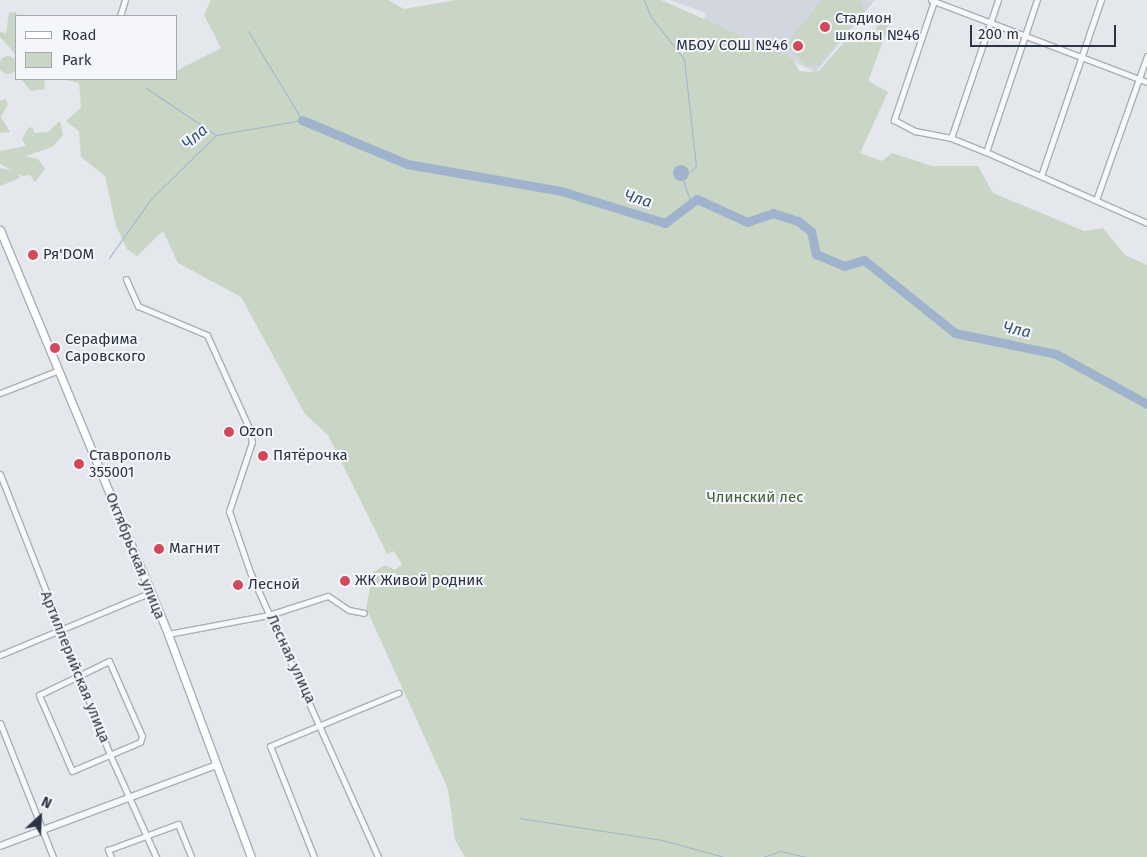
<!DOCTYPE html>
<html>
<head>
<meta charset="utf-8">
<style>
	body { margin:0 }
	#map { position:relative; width:1147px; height:857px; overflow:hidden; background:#e4e7ec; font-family:"Fira Sans",sans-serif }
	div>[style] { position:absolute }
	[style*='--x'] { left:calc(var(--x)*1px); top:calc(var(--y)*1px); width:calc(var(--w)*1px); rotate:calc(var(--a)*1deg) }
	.built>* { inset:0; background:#d2d6de }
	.green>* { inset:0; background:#c9d6c5 }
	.round { border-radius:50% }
	.water>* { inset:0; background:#9fb4cc }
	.stream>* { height:1px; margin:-0.5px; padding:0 0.5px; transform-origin:0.5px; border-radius:0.5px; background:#9fb4cc }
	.river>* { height:9px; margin:-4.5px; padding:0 4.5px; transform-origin:4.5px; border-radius:4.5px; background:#9fb4cc }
	.roads { filter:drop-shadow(1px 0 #a9aeb7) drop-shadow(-1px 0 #a9aeb7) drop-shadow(0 1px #a9aeb7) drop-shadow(0 -1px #a9aeb7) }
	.minor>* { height:5px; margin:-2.5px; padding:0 2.5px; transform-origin:2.5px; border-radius:2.5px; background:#f7f8fa }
	.tertiary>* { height:6px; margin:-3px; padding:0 3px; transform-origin:3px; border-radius:3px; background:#f7f8fa }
	.secondary>* { height:7px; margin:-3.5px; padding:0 3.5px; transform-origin:3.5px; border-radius:3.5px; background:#fff }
	.dots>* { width:14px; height:14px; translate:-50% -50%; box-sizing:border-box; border:2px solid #f4f6f9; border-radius:50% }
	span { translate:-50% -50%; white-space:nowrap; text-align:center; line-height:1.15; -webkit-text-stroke:4px #f4f6f9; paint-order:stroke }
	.poi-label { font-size:15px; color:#2b3445 }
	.left { translate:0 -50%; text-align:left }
	.right { translate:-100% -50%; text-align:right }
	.park-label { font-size:15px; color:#3f6138 }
	.street-label { font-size:15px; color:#2b3445 }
	.water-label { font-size:16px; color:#34527a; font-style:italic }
	.legend { position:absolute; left:15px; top:15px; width:162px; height:65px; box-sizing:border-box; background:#f4f6f9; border:1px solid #a4a8b1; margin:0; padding:6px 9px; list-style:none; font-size:15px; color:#2b3445 }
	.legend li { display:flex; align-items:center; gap:10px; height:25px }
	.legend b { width:25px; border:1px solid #a4a8b1 }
	.north { position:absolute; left:15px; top:792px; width:50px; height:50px; -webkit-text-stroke:4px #f4f6f9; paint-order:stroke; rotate:25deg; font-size:14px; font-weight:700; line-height:20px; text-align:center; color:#2b3445 }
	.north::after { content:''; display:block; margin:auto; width:18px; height:22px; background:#2b3445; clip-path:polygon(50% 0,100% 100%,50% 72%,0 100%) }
	.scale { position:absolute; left:970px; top:25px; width:146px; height:22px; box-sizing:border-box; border:2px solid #2b3445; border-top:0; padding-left:6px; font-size:15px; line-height:18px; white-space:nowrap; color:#2b3445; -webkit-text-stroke:4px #f4f6f9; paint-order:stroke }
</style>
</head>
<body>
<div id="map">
	<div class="built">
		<div style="clip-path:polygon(670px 0,875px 0,816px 72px,704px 20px,706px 13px)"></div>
	</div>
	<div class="green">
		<div style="clip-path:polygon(211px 0,388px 0,404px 9px,456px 0,661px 0,793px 59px,799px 71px,809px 72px,819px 71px,852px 33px,871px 38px,884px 13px,892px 17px,868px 81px,888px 92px,860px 153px,882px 161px,892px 153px,932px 166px,978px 166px,993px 193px,1084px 231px,1103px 228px,1125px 255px,1147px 265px,1147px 857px,465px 857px,455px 840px,448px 789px,366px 608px,373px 572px,385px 565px,395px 570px,402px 564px,394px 551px,387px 554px,328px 435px,305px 414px,241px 297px,178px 263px,163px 231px,137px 256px,127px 249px,116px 226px,105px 176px,81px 157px,79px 131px,66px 121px,81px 108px,79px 83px,62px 79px,176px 79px,176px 71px,221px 48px,204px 15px)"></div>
		<div style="clip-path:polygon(822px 0,860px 0,864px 9px,819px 65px,806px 66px,786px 44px)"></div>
		<div style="clip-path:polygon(16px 12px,17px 16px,16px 55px,0 37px,0 32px,6px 33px,9px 13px)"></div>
		<div class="round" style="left:-1px;top:56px;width:18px;height:18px"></div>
		<div style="clip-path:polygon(21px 79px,51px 79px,44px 79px,45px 89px,31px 91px)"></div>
		<div style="clip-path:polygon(5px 99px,8px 104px,1px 117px,10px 132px,0 133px,0 101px)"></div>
		<div style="clip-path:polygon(60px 121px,63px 135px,52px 147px,26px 156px,38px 159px,45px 169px,35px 182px,30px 175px,22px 176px,0 164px,0 151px,26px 146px,22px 139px,28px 128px,33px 127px,34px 133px,48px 132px)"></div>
		<div style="clip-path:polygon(0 168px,17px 172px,20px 178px,0 186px)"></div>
	</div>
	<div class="water">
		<div class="round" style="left:673px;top:165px;width:16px;height:16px"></div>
	</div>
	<div class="stream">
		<div style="--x:644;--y:0;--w:18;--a:68"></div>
		<div style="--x:651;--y:17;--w:53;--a:51.8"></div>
		<div style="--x:684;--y:59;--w:108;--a:83.6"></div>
		<div style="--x:696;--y:166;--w:8;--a:135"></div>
		<div style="--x:146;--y:88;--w:84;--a:33.9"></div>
		<div style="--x:682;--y:177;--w:28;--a:71"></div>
		<div style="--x:109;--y:258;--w:71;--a:-54.7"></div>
		<div style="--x:150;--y:200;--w:93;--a:-44.6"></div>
		<div style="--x:216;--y:135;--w:87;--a:-9.9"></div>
		<div style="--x:302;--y:120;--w:104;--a:-121.2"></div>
		<div style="--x:519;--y:818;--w:145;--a:8.7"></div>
		<div style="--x:662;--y:840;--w:64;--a:15.3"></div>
		<div style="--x:763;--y:857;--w:18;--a:-19"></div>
		<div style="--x:780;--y:851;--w:28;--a:13"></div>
	</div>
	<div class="river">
		<div style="--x:302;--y:120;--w:114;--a:22.7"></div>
		<div style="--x:407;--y:164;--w:156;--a:9.9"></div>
		<div style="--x:561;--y:191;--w:109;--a:17.1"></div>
		<div style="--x:665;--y:223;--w:40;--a:-37"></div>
		<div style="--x:697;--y:199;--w:55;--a:24.7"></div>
		<div style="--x:747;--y:222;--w:28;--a:-19"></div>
		<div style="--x:773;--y:213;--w:26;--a:18"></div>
		<div style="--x:798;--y:221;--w:16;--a:38"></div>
		<div style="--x:811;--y:231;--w:24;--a:78"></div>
		<div style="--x:816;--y:254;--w:30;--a:23"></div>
		<div style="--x:844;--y:266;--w:21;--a:-17"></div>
		<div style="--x:864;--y:260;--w:117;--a:38.7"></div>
		<div style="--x:955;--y:333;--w:103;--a:11.7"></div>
		<div style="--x:1056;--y:354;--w:104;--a:28.8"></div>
	</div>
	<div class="roads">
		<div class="minor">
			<div style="--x:931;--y:0;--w:231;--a:20.8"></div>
			<div style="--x:934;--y:1;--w:126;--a:108.6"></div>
			<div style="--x:894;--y:120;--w:24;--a:28"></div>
			<div style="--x:915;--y:131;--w:37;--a:11"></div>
			<div style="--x:951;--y:138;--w:38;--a:22"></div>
			<div style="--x:986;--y:152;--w:176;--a:23.8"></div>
			<div style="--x:120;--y:16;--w:17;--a:-73"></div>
			<div style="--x:951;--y:138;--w:146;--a:-71.2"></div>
			<div style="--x:986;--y:152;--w:160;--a:-71.5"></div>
			<div style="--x:1041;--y:176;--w:186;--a:-71.2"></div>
			<div style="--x:1096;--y:200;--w:153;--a:-70.5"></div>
			<div style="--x:126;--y:279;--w:30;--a:66"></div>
			<div style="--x:138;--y:306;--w:75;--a:22.8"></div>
			<div style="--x:207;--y:335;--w:102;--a:65.7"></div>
			<div style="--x:249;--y:428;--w:14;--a:78"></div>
			<div style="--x:252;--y:442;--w:73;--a:108.4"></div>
			<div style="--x:229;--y:511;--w:65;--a:71"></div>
			<div style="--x:250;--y:572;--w:312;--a:65.8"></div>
			<div style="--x:0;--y:393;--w:63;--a:-21.3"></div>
			<div style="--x:0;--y:474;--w:302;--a:68.6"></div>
			<div style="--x:110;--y:755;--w:112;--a:65.7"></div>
			<div style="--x:168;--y:634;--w:103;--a:-10.7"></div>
			<div style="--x:269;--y:615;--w:62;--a:-17.9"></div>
			<div style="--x:328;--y:596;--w:25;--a:34"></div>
			<div style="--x:349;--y:610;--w:15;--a:11"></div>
			<div style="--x:0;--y:655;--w:164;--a:-22.6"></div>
			<div style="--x:109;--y:661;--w:82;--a:66.3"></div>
			<div style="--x:142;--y:736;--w:6;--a:108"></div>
			<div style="--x:140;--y:742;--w:74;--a:156.9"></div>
			<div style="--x:72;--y:771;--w:83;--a:-113.5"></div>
			<div style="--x:39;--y:695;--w:78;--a:-25.9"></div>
			<div style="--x:0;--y:723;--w:144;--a:68.4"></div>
			<div style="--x:111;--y:857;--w:8;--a:-113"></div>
			<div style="--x:108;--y:850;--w:75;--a:-20.4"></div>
			<div style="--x:178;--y:824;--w:35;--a:68"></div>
			<div style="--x:314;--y:857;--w:119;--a:-111.6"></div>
			<div style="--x:270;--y:746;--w:139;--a:-22.5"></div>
		</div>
		<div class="tertiary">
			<div style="--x:0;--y:846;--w:232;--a:-20.5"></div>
		</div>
		<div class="secondary">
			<div style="--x:0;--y:230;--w:438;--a:67.4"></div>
			<div style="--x:168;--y:634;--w:238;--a:69.6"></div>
		</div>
	</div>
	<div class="dots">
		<div style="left:825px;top:27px;background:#d1495b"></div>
		<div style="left:798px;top:46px;background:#d1495b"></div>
		<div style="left:33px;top:255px;background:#d1495b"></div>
		<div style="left:55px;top:348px;background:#d1495b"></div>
		<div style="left:229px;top:432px;background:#d1495b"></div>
		<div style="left:263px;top:456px;background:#d1495b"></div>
		<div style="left:79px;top:464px;background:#d1495b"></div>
		<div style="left:159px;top:549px;background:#d1495b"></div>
		<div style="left:345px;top:581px;background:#d1495b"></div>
		<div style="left:238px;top:585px;background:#d1495b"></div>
	</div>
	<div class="poi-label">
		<span class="left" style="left:835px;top:27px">Стадион<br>школы №46</span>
		<span class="right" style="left:788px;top:46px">МБОУ СОШ №46</span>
		<span class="left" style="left:43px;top:255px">Ря'DOM</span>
		<span class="left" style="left:65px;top:348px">Серафима<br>Саровского</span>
		<span class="left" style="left:239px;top:432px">Ozon</span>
		<span class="left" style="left:89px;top:464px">Ставрополь<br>355001</span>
		<span class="left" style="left:273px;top:456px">Пятёрочка</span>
		<span class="left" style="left:169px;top:549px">Магнит</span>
		<span class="left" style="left:355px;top:581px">ЖК Живой родник</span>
		<span class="left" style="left:248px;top:585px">Лесной</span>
	</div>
	<div class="park-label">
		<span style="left:755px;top:498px">Члинский лес</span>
	</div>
	<div class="street-label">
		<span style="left:135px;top:556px;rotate:68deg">Октябрьская улица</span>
		<span style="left:291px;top:659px;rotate:65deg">Лесная улица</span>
		<span style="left:75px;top:667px;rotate:68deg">Артиллерийская улица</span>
	</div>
	<div class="water-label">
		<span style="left:195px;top:137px;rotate:-41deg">Чла</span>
		<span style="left:638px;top:199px;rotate:17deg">Чла</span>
		<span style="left:1017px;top:330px;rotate:12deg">Чла</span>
	</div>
	<ul class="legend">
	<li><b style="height:6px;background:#fff"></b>Road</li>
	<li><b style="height:14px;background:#c9d6c5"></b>Park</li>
	</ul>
	<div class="north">N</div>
	<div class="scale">200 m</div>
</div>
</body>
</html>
